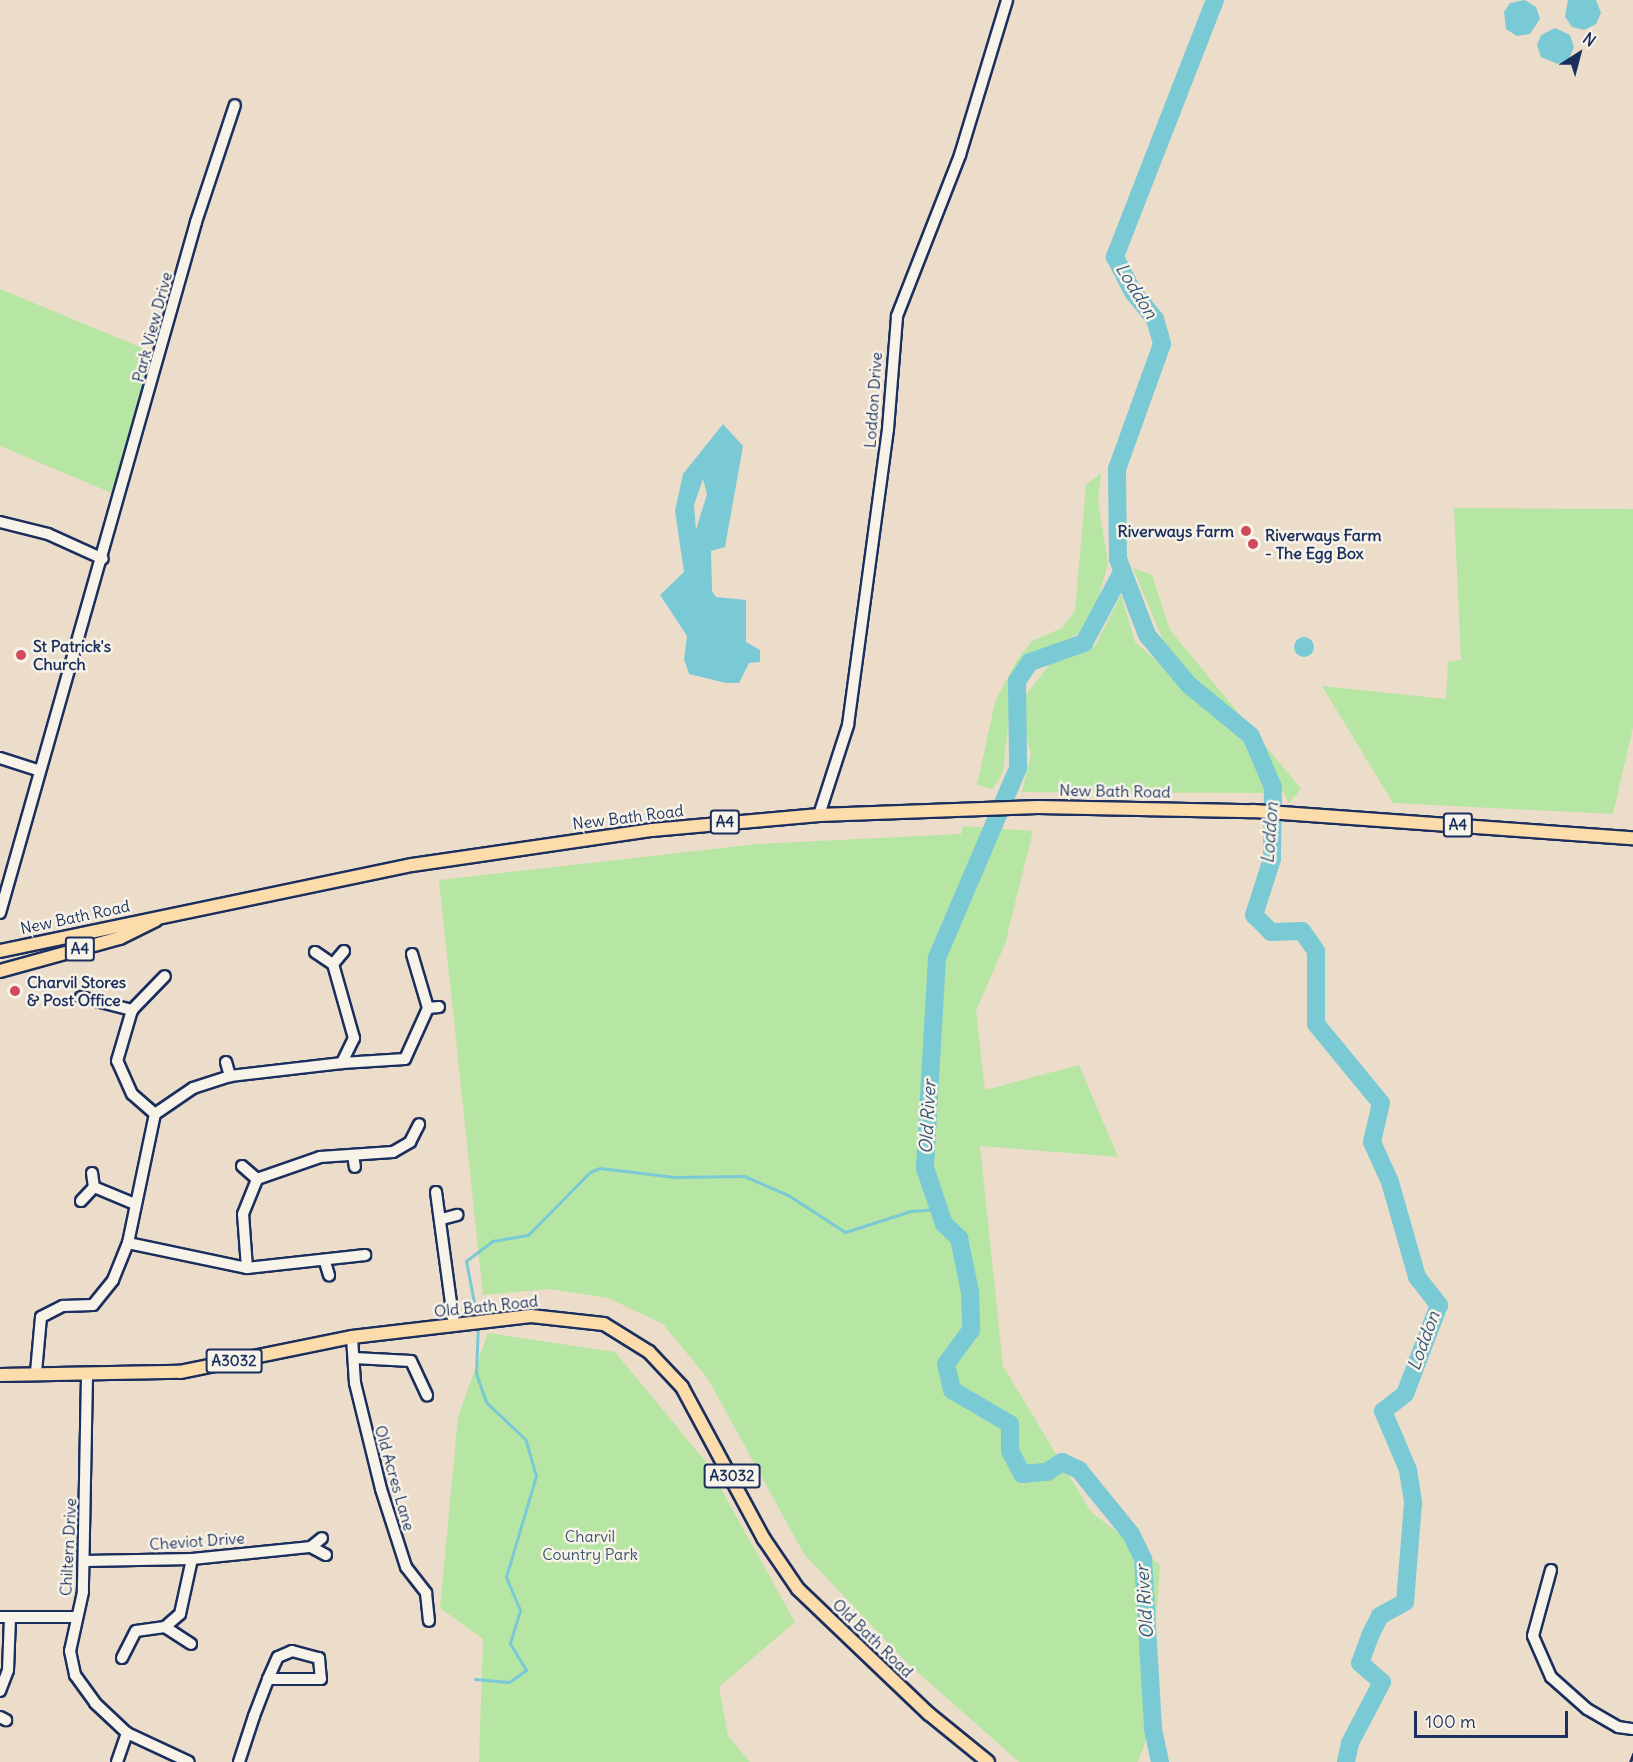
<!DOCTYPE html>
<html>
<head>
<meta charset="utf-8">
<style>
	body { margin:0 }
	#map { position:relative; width:1633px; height:1762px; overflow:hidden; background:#ecddca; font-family:Delius,sans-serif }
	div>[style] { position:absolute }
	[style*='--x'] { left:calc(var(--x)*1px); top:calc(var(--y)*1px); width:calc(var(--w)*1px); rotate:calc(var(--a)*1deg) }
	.green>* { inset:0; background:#b7e5a4 }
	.water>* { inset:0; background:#7acad6 }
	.round { border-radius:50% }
	.stream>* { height:3px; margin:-1.5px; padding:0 1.5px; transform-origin:1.5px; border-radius:1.5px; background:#7acad6 }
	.river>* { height:18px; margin:-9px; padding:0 9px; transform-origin:9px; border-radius:9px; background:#7acad6 }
	.roads { filter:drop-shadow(2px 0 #1b2f5e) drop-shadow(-2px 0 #1b2f5e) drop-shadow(0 2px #1b2f5e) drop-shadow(0 -2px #1b2f5e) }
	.minor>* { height:10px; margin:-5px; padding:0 5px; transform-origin:5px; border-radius:5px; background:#f7f3e8 }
	.major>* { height:12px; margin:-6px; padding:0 6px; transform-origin:6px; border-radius:6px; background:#fddcac }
	.rail>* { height:3px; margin:-1.5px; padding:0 1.5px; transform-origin:1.5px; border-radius:1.5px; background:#1b2f5e }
	.dots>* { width:16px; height:16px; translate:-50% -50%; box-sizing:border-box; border:3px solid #f7f3e8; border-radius:50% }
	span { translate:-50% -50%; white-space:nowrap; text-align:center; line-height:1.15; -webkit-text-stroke:5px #f7f3e8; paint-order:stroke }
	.shield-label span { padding:2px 4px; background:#f7f3e8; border:2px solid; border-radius:4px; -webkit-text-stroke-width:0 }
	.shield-label { font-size:15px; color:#1b2f5e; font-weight:700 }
	.street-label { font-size:16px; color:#1b2f5e }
	.poi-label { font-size:16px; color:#1b2f5e; font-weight:700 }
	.right { translate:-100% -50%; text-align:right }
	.left { translate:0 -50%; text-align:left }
	.park-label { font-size:16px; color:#3a536c }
	.water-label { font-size:18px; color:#33567c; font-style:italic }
	.north { position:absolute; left:1549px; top:24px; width:60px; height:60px; -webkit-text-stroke:4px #f7f3e8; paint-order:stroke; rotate:36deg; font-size:16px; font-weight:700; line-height:24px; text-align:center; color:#1b2f5e }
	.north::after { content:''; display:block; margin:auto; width:21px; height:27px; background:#1b2f5e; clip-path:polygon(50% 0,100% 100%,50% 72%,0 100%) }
	.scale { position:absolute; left:1414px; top:1711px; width:154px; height:27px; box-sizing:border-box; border:3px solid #1b2f5e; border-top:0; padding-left:8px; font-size:18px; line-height:21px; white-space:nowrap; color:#1b2f5e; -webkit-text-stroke:4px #f7f3e8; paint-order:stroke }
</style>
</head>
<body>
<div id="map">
	<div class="green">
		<div style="clip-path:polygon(0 289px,147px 350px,153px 368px,119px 496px,0 446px)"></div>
		<div style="clip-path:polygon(1101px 473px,1098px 501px,1108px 563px,1094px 615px,1081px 632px,1028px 661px,1013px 680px,1003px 772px,993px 789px,977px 785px,995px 702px,1017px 660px,1032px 641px,1062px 628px,1075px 611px,1086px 485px)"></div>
		<div style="clip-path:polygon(1454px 508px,1633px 509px,1633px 727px,1613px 814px,1393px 803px,1322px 686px,1446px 699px,1448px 662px,1461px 660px)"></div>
		<div style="clip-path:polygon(1133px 568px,1152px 575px,1170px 630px,1301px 789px,1289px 803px,1250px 728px,1199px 688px,1164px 643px)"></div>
		<div style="clip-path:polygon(1121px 595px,1135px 642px,1247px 738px,1268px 788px,1265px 793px,1022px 792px,1031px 754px,1019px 710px,1022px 700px,1049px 665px,1095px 646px)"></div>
		<div style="clip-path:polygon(963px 826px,1033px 831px,1005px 944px,976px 1011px,985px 1090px,1079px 1065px,1118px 1157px,980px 1146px,1003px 1366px,1091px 1512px,1160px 1565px,1148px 1735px,1138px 1762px,1019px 1762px,905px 1661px,804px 1554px,708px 1379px,663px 1324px,608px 1298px,549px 1289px,483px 1295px,439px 880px,758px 844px,961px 834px)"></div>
		<div style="clip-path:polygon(488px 1333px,615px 1352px,706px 1462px,795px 1622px,719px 1687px,728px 1736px,750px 1762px,479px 1762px,483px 1639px,440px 1608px,458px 1417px)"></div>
	</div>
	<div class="water">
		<div style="clip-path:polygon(1525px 0,1536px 7px,1540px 19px,1530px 34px,1517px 36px,1506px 29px,1504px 12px,1510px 3px)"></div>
		<div style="clip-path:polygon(1568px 0,1596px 0,1601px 13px,1596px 24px,1584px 30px,1572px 27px,1565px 17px)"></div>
		<div style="clip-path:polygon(1555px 28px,1570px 35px,1574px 47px,1569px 59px,1558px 64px,1541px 57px,1537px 45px,1541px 35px)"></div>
		<div style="clip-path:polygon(evenodd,723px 424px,743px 446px,725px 547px,711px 551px,712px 591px,716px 597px,746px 600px,746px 642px,760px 650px,760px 662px,749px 663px,739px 683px,726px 683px,689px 674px,684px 659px,687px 636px,660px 595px,684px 572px,675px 511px,683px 474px,723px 424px,703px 479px,707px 494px,696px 530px,694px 505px,703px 479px)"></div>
		<div class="round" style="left:1294px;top:637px;width:20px;height:20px"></div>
	</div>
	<div class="stream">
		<div style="--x:477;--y:1318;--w:58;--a:-100.9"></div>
		<div style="--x:466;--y:1261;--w:34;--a:-37"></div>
		<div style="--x:493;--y:1241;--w:36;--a:-10"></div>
		<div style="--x:528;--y:1235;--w:88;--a:-45.5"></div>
		<div style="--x:590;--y:1172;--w:11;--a:-22"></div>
		<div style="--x:600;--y:1168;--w:75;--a:6.9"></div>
		<div style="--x:674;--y:1177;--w:70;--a:-0.8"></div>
		<div style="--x:744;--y:1176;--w:48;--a:23.4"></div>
		<div style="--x:788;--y:1195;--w:68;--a:33"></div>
		<div style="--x:845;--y:1232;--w:69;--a:-17.7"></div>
		<div style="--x:911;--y:1211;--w:27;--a:-4"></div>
		<div style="--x:475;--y:1679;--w:34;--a:5"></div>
		<div style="--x:509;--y:1682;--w:21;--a:-35"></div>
		<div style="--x:526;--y:1670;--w:31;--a:-121"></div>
		<div style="--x:510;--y:1643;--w:34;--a:-73"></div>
		<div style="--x:520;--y:1610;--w:36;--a:-113"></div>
		<div style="--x:506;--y:1577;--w:105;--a:-73.5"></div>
		<div style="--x:536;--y:1476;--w:37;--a:-106"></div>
		<div style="--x:526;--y:1440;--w:55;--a:-136.5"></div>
		<div style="--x:486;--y:1402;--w:31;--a:-109"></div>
		<div style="--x:476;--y:1373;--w:49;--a:-87.7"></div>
	</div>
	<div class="river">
		<div style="--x:1215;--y:0;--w:276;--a:111.3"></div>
		<div style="--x:1115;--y:257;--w:39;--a:63"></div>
		<div style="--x:1133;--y:292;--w:35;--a:51"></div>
		<div style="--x:1155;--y:319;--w:26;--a:74"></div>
		<div style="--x:1162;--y:344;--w:133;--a:109.8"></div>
		<div style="--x:1117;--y:469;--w:90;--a:89.4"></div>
		<div style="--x:1118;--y:559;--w:81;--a:69.1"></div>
		<div style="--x:1147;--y:635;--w:65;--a:50"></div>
		<div style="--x:1189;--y:685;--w:80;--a:39.4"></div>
		<div style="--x:1251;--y:736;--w:56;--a:66.7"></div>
		<div style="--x:1273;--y:787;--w:72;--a:90.8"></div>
		<div style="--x:1272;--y:859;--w:59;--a:107.8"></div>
		<div style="--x:1254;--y:915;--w:24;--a:45"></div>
		<div style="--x:1271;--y:932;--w:31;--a:-2"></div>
		<div style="--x:1302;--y:931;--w:24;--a:55"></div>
		<div style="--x:1316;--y:951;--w:73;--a:90"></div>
		<div style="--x:1316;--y:1024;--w:102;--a:50.6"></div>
		<div style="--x:1381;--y:1103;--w:40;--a:103"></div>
		<div style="--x:1372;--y:1142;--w:44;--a:65.8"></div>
		<div style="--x:1390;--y:1182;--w:99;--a:74.1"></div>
		<div style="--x:1417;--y:1277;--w:36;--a:52"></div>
		<div style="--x:1439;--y:1305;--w:95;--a:110.9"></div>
		<div style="--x:1405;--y:1394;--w:28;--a:142"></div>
		<div style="--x:1383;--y:1411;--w:64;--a:67"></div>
		<div style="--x:1408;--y:1470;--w:33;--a:81"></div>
		<div style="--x:1413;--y:1503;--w:99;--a:94.6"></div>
		<div style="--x:1405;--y:1602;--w:29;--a:151"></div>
		<div style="--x:1380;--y:1616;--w:22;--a:117"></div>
		<div style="--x:1370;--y:1636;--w:29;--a:110"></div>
		<div style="--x:1360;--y:1663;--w:29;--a:41"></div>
		<div style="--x:1382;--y:1682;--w:69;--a:117.7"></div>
		<div style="--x:1350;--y:1743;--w:19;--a:102"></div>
		<div style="--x:1121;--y:574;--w:78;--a:118.2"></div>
		<div style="--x:1084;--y:643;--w:57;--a:160.6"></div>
		<div style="--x:1030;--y:662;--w:23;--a:124"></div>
		<div style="--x:1017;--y:681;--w:87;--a:89.3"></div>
		<div style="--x:1018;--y:768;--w:207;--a:113.1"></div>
		<div style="--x:937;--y:958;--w:210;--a:93.3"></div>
		<div style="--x:925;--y:1168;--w:59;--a:71.3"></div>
		<div style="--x:944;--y:1224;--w:21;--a:43"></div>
		<div style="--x:959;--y:1238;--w:55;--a:78.5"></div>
		<div style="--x:970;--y:1292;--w:38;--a:88"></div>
		<div style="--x:971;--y:1330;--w:42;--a:126.3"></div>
		<div style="--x:946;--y:1364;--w:27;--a:77"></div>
		<div style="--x:952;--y:1390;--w:67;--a:30.4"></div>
		<div style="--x:1010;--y:1424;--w:27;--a:90"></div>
		<div style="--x:1010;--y:1451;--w:26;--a:62"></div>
		<div style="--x:1022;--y:1474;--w:25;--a:-5"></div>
		<div style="--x:1047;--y:1472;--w:18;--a:-34"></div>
		<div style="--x:1062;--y:1462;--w:19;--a:25"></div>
		<div style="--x:1079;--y:1470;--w:82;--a:50.9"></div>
		<div style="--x:1131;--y:1534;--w:28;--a:64"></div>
		<div style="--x:1143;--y:1559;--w:170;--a:86.6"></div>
		<div style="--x:1153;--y:1729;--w:34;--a:78"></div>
	</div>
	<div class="roads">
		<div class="minor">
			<div style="--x:0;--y:522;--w:49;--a:14"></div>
			<div style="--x:48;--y:534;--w:60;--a:24.4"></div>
			<div style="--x:0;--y:758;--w:40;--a:18"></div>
			<div style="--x:819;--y:815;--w:95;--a:-72.1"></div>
			<div style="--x:848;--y:725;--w:299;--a:-82.3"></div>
			<div style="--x:888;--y:429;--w:113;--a:-85.4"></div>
			<div style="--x:897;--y:316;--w:173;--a:-68.6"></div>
			<div style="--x:960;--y:155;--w:162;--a:-73.1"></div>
			<div style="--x:0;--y:913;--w:718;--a:-74.16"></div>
			<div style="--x:196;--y:222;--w:123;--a:-71.6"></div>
			<div style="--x:344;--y:951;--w:17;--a:130"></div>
			<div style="--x:333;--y:964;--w:77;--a:74.2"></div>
			<div style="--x:354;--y:1038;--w:28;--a:116"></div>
			<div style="--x:342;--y:1063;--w:63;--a:-3.6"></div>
			<div style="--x:405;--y:1059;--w:56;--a:-65.7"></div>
			<div style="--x:428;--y:1008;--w:11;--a:-5"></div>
			<div style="--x:315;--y:952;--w:22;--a:34"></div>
			<div style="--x:412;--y:954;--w:56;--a:73.5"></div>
			<div style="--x:81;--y:997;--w:53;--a:14.3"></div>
			<div style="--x:226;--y:1062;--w:15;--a:74"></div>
			<div style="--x:155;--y:1114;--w:46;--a:-34.4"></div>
			<div style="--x:193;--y:1088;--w:39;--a:-18"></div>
			<div style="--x:230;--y:1076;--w:113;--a:-6.6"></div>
			<div style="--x:353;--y:1155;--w:12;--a:81"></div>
			<div style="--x:242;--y:1166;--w:20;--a:41"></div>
			<div style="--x:92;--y:1173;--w:14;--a:82"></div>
			<div style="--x:94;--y:1187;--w:44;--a:22.5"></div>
			<div style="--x:436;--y:1192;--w:135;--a:82.3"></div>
			<div style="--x:81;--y:1201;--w:19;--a:-47"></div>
			<div style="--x:442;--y:1219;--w:16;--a:-15"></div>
			<div style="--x:128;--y:1243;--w:122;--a:11.9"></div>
			<div style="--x:247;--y:1268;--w:119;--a:-6.3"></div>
			<div style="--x:325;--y:1262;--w:14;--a:73"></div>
			<div style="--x:247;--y:1268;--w:54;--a:-94.2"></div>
			<div style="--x:243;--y:1214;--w:38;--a:-68"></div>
			<div style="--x:257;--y:1179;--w:67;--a:-19.2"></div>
			<div style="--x:320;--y:1157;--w:73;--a:-3.9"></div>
			<div style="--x:393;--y:1152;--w:20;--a:-30"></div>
			<div style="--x:410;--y:1142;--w:20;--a:-63"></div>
			<div style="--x:352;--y:1337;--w:46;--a:86.3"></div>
			<div style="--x:355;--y:1383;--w:109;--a:76.2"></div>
			<div style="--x:381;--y:1489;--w:82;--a:72.2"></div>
			<div style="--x:406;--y:1567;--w:33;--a:52"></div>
			<div style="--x:426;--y:1593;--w:28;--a:84"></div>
			<div style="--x:354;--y:1358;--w:57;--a:3"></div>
			<div style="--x:411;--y:1361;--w:38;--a:65"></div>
			<div style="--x:36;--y:1372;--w:55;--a:-84.8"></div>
			<div style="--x:41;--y:1317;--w:25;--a:-27"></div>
			<div style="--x:63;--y:1306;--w:30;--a:-2"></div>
			<div style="--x:93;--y:1305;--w:32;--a:-51"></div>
			<div style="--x:113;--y:1280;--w:40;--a:-68"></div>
			<div style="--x:128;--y:1243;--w:132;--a:-78.2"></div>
			<div style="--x:155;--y:1114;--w:30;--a:-139"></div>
			<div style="--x:132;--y:1094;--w:36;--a:-114"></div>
			<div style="--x:117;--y:1061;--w:53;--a:-73.6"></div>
			<div style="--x:132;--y:1010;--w:47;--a:-45.9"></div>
			<div style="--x:87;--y:1376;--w:216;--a:91.1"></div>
			<div style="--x:83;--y:1592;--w:60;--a:102.4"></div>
			<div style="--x:70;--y:1651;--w:25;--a:78"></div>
			<div style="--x:75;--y:1675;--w:34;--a:54"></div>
			<div style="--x:95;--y:1703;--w:44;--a:43.2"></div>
			<div style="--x:127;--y:1733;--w:68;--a:25.1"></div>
			<div style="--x:311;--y:1547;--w:17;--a:28"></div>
			<div style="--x:85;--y:1561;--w:107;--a:-1.1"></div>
			<div style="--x:192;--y:1559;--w:120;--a:-5.8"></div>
			<div style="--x:311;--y:1547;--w:14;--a:-39"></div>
			<div style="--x:1551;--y:1570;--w:68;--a:105.3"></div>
			<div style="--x:1533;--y:1636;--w:45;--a:66.3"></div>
			<div style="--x:1551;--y:1677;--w:48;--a:41.6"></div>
			<div style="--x:1587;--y:1709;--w:36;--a:30"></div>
			<div style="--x:1618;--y:1727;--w:15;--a:8"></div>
			<div style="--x:0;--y:1617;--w:77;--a:0"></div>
			<div style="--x:165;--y:1627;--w:31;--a:33"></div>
			<div style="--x:122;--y:1658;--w:30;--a:-63"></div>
			<div style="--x:136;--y:1631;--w:29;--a:-8"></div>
			<div style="--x:165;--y:1627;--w:20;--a:-41"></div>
			<div style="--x:180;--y:1614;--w:56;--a:-77.7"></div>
			<div style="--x:0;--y:1691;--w:22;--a:-69"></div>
			<div style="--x:8;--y:1670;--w:52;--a:-87.8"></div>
			<div style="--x:0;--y:1717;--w:7;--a:27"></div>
			<div style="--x:117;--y:1762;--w:31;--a:-71"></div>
			<div style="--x:239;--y:1762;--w:48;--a:-71.9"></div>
			<div style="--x:254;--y:1716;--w:40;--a:-69"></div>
			<div style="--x:268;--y:1679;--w:24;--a:-66"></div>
			<div style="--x:278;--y:1657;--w:15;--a:-23"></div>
			<div style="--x:292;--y:1651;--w:28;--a:15"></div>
			<div style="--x:319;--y:1658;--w:21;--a:85"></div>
			<div style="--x:321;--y:1679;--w:53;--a:180"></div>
		</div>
		<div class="major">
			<div style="--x:0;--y:951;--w:421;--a:-11.8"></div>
			<div style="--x:412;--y:865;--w:243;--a:-8.3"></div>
			<div style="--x:652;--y:830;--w:168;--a:-5.1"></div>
			<div style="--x:819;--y:815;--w:219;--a:-2.1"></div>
			<div style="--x:1038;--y:807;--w:215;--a:1.1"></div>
			<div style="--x:1253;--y:811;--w:381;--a:4.1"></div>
			<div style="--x:0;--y:971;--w:124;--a:-15.4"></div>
			<div style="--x:120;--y:938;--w:40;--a:-26.6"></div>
			<div style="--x:0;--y:1375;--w:180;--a:-1"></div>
			<div style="--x:180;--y:1372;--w:176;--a:-11.5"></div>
			<div style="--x:352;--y:1337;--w:180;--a:-6.7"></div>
			<div style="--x:531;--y:1316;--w:73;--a:6.3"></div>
			<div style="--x:604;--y:1324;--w:53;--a:31.9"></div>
			<div style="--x:649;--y:1352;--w:48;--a:46.7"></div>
			<div style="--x:682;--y:1387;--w:173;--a:61.7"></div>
			<div style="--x:764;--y:1539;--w:60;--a:55.8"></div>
			<div style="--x:798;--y:1589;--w:181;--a:43.7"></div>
			<div style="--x:929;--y:1714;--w:76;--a:39.1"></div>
		</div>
	</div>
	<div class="rail">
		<div style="--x:1630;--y:1762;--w:9;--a:-69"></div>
	</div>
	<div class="dots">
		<div style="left:1246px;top:531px;background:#d1495b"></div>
		<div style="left:1253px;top:544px;background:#d1495b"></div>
		<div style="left:21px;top:655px;background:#d1495b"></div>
		<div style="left:15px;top:991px;background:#d1495b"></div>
	</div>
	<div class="shield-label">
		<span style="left:725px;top:822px">A4</span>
		<span style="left:1458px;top:825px">A4</span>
		<span style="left:80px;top:949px">A4</span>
		<span style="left:234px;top:1361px">A3032</span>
		<span style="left:732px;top:1476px">A3032</span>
	</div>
	<div class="street-label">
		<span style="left:152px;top:327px;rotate:-75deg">Park View Drive</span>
		<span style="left:873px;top:400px;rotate:-86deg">Loddon Drive</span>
		<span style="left:1115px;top:791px;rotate:1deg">New Bath Road</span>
		<span style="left:628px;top:817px;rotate:-7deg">New Bath Road</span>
		<span style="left:75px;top:917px;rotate:-12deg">New Bath Road</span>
		<span style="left:486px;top:1306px;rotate:-6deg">Old Bath Road</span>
		<span style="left:395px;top:1478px;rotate:74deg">Old Acres Lane</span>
		<span style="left:197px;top:1541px;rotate:-4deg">Cheviot Drive</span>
		<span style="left:68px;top:1547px;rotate:-87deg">Chiltern Drive</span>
		<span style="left:873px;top:1638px;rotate:44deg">Old Bath Road</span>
	</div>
	<div class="poi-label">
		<span class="right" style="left:1234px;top:531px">Riverways Farm</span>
		<span class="left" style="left:1265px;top:544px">Riverways Farm<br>- The Egg Box</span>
		<span class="left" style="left:33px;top:655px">St Patrick's<br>Church</span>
		<span class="left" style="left:27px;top:991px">Charvil Stores<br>&amp; Post Office</span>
	</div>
	<div class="park-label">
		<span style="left:590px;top:1545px">Charvil<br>Country Park</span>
	</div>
	<div class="water-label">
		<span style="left:1136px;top:291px;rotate:58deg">Loddon</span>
		<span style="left:1270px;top:833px;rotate:-86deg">Loddon</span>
		<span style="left:928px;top:1117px;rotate:-87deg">Old River</span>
		<span style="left:1424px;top:1341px;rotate:-70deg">Loddon</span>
		<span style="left:1145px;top:1602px;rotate:-94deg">Old River</span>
	</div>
	<div class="north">N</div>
	<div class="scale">100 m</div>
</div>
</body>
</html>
